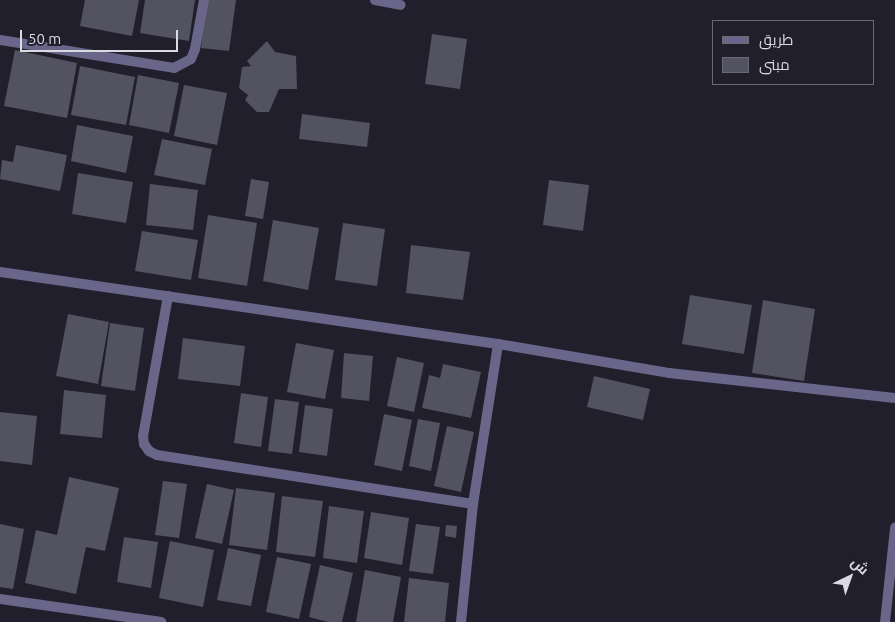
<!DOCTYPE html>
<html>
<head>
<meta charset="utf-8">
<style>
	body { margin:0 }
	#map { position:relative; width:895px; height:622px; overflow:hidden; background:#201f2b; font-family:Ubuntu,Cairo,sans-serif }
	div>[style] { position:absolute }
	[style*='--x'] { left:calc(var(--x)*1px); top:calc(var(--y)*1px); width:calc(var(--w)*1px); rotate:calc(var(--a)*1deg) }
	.building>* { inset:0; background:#525260 }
	.minor>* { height:10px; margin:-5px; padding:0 5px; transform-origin:5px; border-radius:5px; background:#69668a }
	span { translate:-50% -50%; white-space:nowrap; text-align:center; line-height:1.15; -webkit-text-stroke:4.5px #201f2b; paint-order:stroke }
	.legend { position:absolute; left:712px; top:20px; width:162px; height:65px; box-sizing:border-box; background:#201f2b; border:1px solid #6a6a74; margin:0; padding:6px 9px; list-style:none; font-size:15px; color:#dadae2 }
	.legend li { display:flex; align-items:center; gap:10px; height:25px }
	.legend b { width:25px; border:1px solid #6a6a74 }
	.north { position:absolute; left:825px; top:552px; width:50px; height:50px; -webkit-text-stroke:4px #201f2b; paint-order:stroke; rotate:42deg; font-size:14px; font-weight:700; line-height:20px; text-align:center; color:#dadae2 }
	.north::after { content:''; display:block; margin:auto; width:18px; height:22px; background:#dadae2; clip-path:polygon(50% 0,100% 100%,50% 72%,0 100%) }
	.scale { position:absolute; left:20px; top:30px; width:158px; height:22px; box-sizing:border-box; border:2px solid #dadae2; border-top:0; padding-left:6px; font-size:15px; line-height:18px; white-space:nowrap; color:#dadae2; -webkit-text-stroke:4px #201f2b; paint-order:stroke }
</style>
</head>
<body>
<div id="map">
	<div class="building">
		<div style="clip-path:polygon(85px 0,139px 0,132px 36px,80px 26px)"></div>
		<div style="clip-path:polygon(145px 0,195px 0,189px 41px,140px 33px)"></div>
		<div style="clip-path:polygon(207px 0,236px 0,229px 51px,201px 48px)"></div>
		<div style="clip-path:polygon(432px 34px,467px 39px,460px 89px,425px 84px)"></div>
		<div style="clip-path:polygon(267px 41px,275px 52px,296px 56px,297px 89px,279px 89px,269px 112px,257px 112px,245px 100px,248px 95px,239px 88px,242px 67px,251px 66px,247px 61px)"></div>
		<div style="clip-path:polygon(15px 50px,77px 63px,67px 118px,4px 106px)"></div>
		<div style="clip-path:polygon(80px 66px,135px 77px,126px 125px,71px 115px)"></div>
		<div style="clip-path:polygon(138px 75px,179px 83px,169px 133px,129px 125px)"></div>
		<div style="clip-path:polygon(184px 85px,227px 93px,217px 145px,174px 136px)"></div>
		<div style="clip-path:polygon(302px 114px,370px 123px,367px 147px,299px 139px)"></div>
		<div style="clip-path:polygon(77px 125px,133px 136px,126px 173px,71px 161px)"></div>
		<div style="clip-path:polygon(162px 139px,212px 149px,205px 185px,154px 175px)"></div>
		<div style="clip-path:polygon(16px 145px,67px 155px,60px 191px,0 179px,2px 160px,13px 162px)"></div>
		<div style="clip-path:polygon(78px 173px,133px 182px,126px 223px,72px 214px)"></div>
		<div style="clip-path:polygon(251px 179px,269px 182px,263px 219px,245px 216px)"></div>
		<div style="clip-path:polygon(549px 180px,589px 185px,583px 231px,543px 225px)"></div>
		<div style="clip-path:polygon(150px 184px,198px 190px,193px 230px,146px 225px)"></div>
		<div style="clip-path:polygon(208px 215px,257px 223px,247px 286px,198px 278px)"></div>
		<div style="clip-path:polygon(273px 220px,319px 228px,308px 290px,263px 281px)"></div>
		<div style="clip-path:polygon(343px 223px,385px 229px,377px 286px,335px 280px)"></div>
		<div style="clip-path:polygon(142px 231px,198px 240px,191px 280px,135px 271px)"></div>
		<div style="clip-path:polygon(411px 245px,470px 252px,463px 300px,406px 293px)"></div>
		<div style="clip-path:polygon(690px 295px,752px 305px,744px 354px,682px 344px)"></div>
		<div style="clip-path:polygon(763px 300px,815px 309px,804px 381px,752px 373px)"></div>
		<div style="clip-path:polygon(68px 314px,109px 322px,98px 384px,56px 376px)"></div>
		<div style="clip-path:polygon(110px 323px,144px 328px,135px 391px,101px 386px)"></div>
		<div style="clip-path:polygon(183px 338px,245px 346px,240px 386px,178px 379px)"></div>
		<div style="clip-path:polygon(296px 343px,334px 350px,325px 399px,287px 392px)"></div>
		<div style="clip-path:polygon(344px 353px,373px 356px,369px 401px,341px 398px)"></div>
		<div style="clip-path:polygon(397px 357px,424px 363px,414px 412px,387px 406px)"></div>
		<div style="clip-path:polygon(443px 364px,481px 372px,471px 418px,422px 408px,429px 375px,440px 378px)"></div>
		<div style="clip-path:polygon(594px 376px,650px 389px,643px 420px,587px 407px)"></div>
		<div style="clip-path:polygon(64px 390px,106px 395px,102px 438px,60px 434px)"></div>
		<div style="clip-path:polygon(241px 393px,268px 397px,261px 447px,234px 443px)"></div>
		<div style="clip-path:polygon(275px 399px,299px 402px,292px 454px,268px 451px)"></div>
		<div style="clip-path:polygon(305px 405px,333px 409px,327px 456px,299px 452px)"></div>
		<div style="clip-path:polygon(0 412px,37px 416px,32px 465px,0 461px)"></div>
		<div style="clip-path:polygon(384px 414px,412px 420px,402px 471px,374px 465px)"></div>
		<div style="clip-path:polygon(418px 419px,440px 423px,431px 471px,409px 466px)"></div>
		<div style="clip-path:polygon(447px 426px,474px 432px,461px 492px,434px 486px)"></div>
		<div style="clip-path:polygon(69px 477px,119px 488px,105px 551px,86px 547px,76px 594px,25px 583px,36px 530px,57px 535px)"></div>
		<div style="clip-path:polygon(163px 481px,187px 484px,179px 538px,155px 535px)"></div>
		<div style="clip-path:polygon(207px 484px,234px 490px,222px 544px,195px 538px)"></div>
		<div style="clip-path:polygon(236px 488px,275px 493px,267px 550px,229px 545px)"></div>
		<div style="clip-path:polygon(282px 496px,323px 501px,315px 557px,276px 552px)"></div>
		<div style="clip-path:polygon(329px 506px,364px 511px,357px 563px,323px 558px)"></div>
		<div style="clip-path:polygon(371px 512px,409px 518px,402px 565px,364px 558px)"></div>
		<div style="clip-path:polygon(0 524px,24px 529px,13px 589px,0 587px)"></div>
		<div style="clip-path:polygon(416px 524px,440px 527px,433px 574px,409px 571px)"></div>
		<div style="clip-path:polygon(446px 525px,457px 526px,456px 538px,445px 536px)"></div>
		<div style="clip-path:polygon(124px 537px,158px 542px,151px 588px,117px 582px)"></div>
		<div style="clip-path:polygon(170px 541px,214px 550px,203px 607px,159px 598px)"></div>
		<div style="clip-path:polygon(228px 548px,261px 555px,251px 606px,217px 600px)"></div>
		<div style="clip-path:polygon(277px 557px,311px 564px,299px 619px,266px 612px)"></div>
		<div style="clip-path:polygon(320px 565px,353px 573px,342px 622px,328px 622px,309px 617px)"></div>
		<div style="clip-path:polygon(365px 570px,401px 577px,393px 622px,356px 622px)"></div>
		<div style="clip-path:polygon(409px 578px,449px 583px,445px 622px,404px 622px)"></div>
	</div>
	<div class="minor">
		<div style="--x:375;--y:0;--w:26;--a:11"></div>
		<div style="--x:0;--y:40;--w:176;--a:9.1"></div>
		<div style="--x:174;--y:68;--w:19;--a:-28"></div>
		<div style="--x:191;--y:59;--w:11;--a:-68"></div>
		<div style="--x:195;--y:49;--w:50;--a:-79.6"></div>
		<div style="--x:0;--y:272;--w:503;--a:8.23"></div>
		<div style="--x:498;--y:344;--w:173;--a:9.6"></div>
		<div style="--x:669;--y:373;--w:227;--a:6.3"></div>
		<div style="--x:168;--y:296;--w:142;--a:100.1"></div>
		<div style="--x:143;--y:436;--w:8;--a:83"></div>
		<div style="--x:144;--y:444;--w:9;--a:54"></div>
		<div style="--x:149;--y:451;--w:9;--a:27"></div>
		<div style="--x:157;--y:455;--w:320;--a:8.8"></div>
		<div style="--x:0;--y:599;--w:163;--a:8.1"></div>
		<div style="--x:461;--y:622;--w:119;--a:-84.2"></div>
		<div style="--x:473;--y:504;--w:162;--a:-81.1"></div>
		<div style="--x:885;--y:622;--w:95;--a:-83.9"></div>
	</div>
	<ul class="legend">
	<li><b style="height:6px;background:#69668a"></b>طريق</li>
	<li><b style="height:14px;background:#525260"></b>مبنى</li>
	</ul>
	<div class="north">ش</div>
	<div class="scale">50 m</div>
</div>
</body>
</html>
